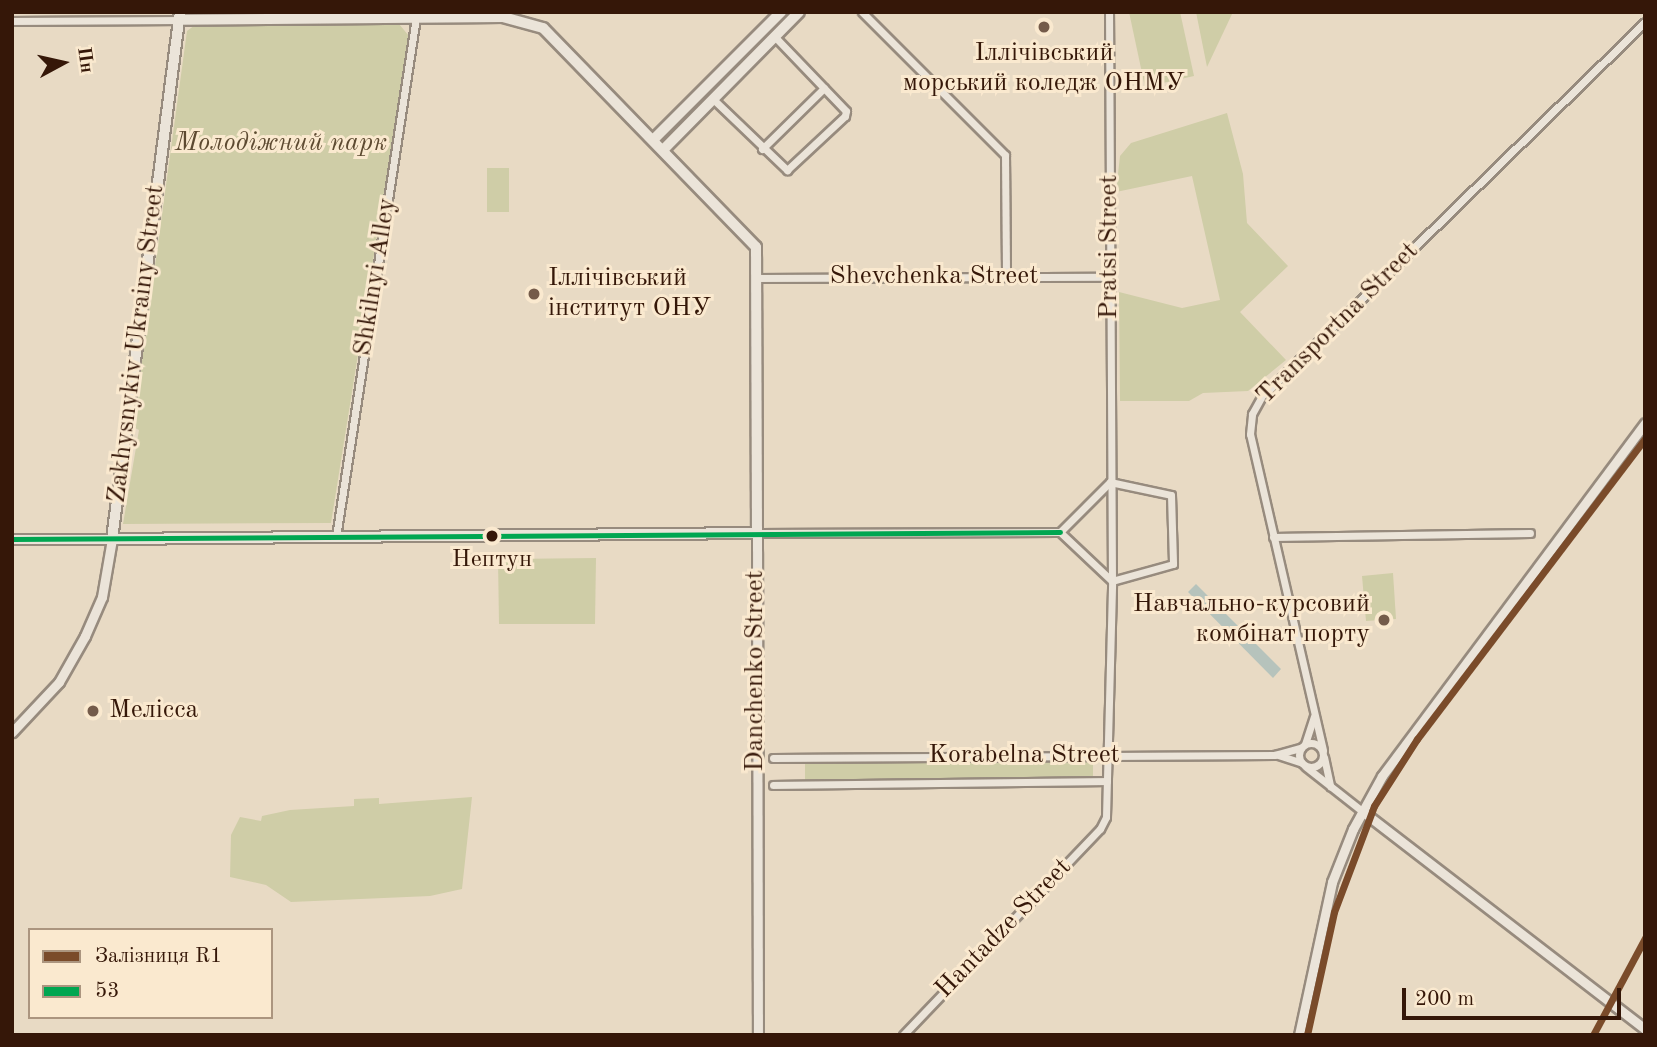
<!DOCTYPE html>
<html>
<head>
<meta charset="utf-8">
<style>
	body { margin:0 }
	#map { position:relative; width:1657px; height:1047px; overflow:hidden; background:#e8dac4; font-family:"Old Standard TT",serif }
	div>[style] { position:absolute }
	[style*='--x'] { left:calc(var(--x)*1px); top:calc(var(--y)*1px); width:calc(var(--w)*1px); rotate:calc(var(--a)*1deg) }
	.green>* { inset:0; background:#cfcda7 }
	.water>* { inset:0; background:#b6c3bc }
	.roads { filter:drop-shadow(2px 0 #978b7e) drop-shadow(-2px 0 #978b7e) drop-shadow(0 2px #978b7e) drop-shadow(0 -2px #978b7e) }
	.minor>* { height:7px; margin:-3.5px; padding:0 3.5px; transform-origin:3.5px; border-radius:3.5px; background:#ebe4d9 }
	.minor>.ring { margin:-3.5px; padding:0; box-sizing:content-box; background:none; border:7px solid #ebe4d9; border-radius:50% }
	.tertiary>* { height:9px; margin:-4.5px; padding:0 4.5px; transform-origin:4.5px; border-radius:4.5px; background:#ebe4d9 }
	.secondary>* { height:10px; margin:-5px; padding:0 5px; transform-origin:5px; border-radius:5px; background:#ebe4d9 }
	.bus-1>* { height:5px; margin:-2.5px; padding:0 2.5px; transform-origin:2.5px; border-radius:2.5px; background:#00a651 }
	.rail-1>* { height:7px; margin:-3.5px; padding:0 3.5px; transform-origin:3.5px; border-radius:3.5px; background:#7a4b2a }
	.dots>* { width:19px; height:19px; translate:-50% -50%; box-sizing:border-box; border:4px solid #fae9cf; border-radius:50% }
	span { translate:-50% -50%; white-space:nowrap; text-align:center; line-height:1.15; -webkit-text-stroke:6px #fae9cf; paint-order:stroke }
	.bus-label { font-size:24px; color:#351708 }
	.poi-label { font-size:26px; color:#351708 }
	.left { translate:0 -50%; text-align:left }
	.right { translate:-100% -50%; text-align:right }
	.park-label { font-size:26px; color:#5d4a31; font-style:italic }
	.street-label { font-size:26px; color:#351708 }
	.frame { position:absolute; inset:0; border:14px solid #351708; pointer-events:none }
	.legend { position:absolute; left:28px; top:928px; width:245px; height:91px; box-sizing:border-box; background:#fae9cf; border:2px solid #ab957f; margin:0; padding:9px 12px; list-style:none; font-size:21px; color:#351708 }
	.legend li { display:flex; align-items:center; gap:14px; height:35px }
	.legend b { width:35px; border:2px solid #ab957f }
	.north { position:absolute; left:28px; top:28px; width:70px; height:70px; -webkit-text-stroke:5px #fae9cf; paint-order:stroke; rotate:82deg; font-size:19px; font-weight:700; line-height:28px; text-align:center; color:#351708 }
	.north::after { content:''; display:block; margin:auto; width:24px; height:32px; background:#351708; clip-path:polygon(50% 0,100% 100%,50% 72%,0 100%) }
	.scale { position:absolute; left:1402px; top:988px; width:219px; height:32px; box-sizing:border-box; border:4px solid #351708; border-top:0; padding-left:9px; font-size:21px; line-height:24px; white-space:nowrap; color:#351708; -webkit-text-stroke:5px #fae9cf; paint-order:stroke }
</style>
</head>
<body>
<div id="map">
	<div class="green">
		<div style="clip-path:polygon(1129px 12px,1180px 12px,1194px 76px,1145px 87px)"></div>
		<div style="clip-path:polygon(1196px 12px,1233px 12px,1207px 67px)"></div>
		<div style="clip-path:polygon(399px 24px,409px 36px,331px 523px,123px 524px,139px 430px,133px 427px,187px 31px,195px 25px)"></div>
		<div style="clip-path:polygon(1227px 113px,1243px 174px,1247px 223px,1288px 266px,1240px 312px,1286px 360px,1248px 391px,1203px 393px,1189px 401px,1120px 401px,1119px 292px,1182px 308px,1220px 300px,1192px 176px,1116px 192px,1120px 156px,1131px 143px)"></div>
		<div style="clip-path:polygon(487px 168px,509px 168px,509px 212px,487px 212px)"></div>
		<div style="clip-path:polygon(596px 558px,595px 624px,499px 624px,498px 559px)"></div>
		<div style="clip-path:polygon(1393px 573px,1396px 619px,1366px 621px,1362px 576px)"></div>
		<div style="clip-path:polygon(1093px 758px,1093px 778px,805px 782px,805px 761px)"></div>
		<div style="clip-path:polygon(472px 797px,462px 889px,430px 896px,291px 902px,266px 885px,230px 877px,231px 835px,240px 817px,261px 821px,262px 816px,290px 810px,354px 806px,354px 799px,379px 798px,379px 804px)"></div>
	</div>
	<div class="water">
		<div style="clip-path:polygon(1196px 584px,1281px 669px,1273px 678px,1188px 592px)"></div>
	</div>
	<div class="roads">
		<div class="minor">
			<div style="--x:862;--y:12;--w:202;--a:45"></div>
			<div style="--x:1005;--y:155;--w:121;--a:89.5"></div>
			<div style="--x:12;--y:21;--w:168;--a:-0.3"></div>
			<div style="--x:713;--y:99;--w:103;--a:43.8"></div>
			<div style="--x:787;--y:170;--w:79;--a:-43"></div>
			<div style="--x:845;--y:116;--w:5;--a:-79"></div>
			<div style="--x:846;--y:111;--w:103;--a:-133.8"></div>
			<div style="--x:762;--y:149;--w:87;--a:-44.5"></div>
			<div style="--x:758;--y:278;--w:352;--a:-0.2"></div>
			<div style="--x:1110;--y:482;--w:62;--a:12"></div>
			<div style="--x:1171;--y:495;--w:69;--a:88.3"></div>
			<div style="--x:1173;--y:564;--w:63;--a:164.4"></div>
			<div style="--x:1060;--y:532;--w:71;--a:43.3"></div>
			<div style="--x:1060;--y:532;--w:71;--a:-45"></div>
			<div style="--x:757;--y:533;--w:303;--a:-0.2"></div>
			<div style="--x:336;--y:537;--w:526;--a:-81.25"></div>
			<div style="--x:1273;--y:537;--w:257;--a:-0.9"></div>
			<div class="ring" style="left:1299px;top:743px;width:17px;height:17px"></div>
			<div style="--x:1305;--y:744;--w:29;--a:-72"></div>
			<div style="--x:1323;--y:750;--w:324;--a:-103"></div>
			<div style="--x:1250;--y:434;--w:20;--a:-84"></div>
			<div style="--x:1252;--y:414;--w:21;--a:-61"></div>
			<div style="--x:1262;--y:396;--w:535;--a:-44.32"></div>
			<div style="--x:1278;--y:755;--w:25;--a:18"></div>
			<div style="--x:1324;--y:757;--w:30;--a:78"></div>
			<div style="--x:773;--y:758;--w:501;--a:-0.34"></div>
			<div style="--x:1274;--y:755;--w:28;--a:-15"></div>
			<div style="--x:1306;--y:767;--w:71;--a:38.2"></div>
			<div style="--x:773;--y:785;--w:334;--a:-0.7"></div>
			<div style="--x:903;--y:1035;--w:285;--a:-46.3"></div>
			<div style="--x:1100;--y:829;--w:13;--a:-63"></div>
			<div style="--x:1106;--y:817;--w:236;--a:-88.5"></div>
			<div style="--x:1112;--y:581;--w:569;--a:-90.3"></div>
		</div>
		<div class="tertiary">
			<div style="--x:757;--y:533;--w:502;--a:89.89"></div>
			<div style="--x:12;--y:539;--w:100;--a:0"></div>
			<div style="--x:112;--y:539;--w:59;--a:99.8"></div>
			<div style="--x:102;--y:597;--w:43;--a:113.6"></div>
			<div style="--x:85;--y:636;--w:53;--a:119.5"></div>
			<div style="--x:59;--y:682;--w:69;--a:133.2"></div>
			<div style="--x:1362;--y:811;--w:357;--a:37.6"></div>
			<div style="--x:1299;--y:1035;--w:157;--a:-77.8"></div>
			<div style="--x:1332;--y:882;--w:57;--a:-68.4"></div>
			<div style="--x:1353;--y:829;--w:60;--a:-61.3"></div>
			<div style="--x:1382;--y:776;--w:440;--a:-53.3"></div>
		</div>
		<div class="secondary">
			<div style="--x:180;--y:12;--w:531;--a:97.35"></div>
			<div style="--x:112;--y:539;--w:645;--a:-0.53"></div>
			<div style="--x:757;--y:533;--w:286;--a:-90.2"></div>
			<div style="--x:756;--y:247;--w:305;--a:-134.2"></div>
			<div style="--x:543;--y:28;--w:41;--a:-164.6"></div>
			<div style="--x:503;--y:17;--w:323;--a:179.5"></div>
			<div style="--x:654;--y:139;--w:180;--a:-45"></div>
			<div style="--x:664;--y:149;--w:192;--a:-45.4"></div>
		</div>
	</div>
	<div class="bus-1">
		<div style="--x:12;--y:539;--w:1048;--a:-0.38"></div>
	</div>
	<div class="rail-1">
		<div style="--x:1307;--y:1035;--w:126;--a:-77.6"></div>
		<div style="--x:1334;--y:912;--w:113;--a:-69.3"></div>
		<div style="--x:1374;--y:806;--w:80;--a:-57.3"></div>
		<div style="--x:1417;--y:739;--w:377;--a:-52.8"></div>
		<div style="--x:1593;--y:1035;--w:110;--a:-61.8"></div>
	</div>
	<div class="dots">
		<div style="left:1044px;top:27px;background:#745b4a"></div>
		<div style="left:534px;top:294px;background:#745b4a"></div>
		<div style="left:492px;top:536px;background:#351708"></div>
		<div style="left:1384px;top:620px;background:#745b4a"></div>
		<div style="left:93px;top:711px;background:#745b4a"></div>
	</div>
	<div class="bus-label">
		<span style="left:492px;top:561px">Нептун</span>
	</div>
	<div class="poi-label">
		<span style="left:1044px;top:69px">Іллічівський<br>морський коледж ОНМУ</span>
		<span class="left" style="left:548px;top:294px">Іллічівський<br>інститут ОНУ</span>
		<span class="right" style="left:1370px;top:620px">Навчально-курсовий<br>комбінат порту</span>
		<span class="left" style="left:109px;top:711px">Мелісса</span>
	</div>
	<div class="park-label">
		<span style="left:281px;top:144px">Молодіжний парк</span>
	</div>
	<div class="street-label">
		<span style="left:1110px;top:247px;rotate:-90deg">Pratsi Street</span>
		<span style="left:376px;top:277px;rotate:-81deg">Shkilnyi Alley</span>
		<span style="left:934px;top:277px">Shevchenka Street</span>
		<span style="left:1338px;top:324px;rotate:-45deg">Transportna Street</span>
		<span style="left:137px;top:344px;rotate:-83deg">Zakhysnykiv Ukrainy Street</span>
		<span style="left:756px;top:671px;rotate:-90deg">Danchenko Street</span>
		<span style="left:1024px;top:756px">Korabelna Street</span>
		<span style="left:1004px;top:929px;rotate:-46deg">Hantadze Street</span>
	</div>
	<div class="frame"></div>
	<ul class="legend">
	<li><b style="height:9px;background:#7a4b2a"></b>Залізниця R1</li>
	<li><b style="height:9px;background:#00a651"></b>53</li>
	</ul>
	<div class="north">Пн</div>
	<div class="scale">200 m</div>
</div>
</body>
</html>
